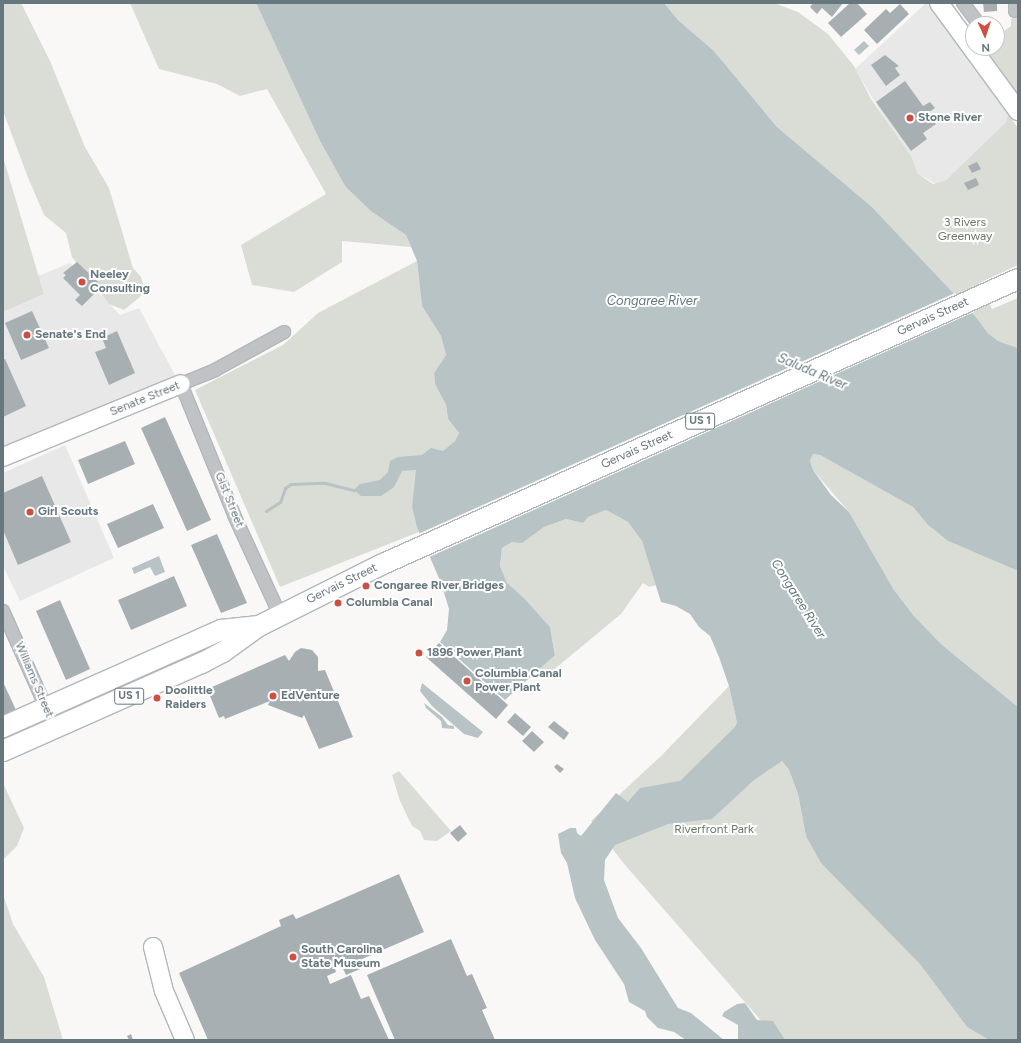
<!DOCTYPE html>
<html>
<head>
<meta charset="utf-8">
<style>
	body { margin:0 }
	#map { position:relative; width:1021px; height:1043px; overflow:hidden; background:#f9f8f7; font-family:Figtree,sans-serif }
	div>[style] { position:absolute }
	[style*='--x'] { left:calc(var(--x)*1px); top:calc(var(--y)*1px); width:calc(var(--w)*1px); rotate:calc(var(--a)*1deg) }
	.built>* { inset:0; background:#e7e8e7 }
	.green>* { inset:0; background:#daddd6 }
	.water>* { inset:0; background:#b7c3c5 }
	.pier>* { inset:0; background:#f9f8f7 }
	.stream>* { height:3px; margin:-1.5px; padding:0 1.5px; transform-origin:1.5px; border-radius:1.5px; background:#b7c3c5 }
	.building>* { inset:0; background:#a7afb3 }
	.roads { filter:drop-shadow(1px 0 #b1b8bb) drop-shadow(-1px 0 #b1b8bb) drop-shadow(0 1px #b1b8bb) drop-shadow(0 -1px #b1b8bb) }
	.street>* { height:12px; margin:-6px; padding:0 6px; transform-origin:6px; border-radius:6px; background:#bfc3c6 }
	.secondary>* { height:18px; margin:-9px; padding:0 9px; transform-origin:9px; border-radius:9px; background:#fff }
	.primary>* { height:20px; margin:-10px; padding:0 10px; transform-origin:10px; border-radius:10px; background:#fff }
	.dots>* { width:11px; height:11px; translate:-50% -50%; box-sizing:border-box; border:2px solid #fff; border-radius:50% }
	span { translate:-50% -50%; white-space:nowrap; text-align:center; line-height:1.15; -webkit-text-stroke:4px #fff; paint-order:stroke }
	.shield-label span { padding:1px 3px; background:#fff; border:1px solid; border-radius:3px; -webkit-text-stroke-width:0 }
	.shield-label { font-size:11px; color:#67777e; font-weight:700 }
	.poi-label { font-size:12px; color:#67777e; font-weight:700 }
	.left { translate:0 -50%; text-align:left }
	.park-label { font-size:12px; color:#6b7766 }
	.street-label { font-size:12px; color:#67777e }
	.water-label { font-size:13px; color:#627678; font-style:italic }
	.frame { position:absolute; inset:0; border:4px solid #67777e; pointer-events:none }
	.north { position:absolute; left:965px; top:16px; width:40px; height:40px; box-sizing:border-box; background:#fff; border:1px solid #c2c9cb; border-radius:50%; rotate:177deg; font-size:11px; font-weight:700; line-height:16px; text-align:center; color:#67777e }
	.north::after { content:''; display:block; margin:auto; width:14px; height:18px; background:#ce4e41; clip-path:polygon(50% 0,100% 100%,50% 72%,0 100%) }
</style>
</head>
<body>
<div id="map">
	<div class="built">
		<div style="clip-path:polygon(926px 3px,928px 3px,940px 19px,1008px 114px,1006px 122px,945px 181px,936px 184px,918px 174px,855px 69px)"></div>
		<div style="clip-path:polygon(70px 263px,120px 315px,139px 308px,176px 377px,3px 446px,3px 312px,44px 294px,38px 276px)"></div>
		<div style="clip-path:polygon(65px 445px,114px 558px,20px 601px,3px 566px,3px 473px)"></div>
	</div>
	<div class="green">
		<div style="clip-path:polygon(3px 3px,21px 3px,50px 61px,85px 147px,109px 188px,133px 268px,141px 277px,144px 287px,140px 297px,124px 310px,109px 304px,72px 257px,66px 233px,44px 215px,27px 175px,3px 111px)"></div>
		<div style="clip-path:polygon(130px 3px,256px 3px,320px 141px,345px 186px,406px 235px,411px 247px,342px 241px,342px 262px,294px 292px,252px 285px,241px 245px,326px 194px,267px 89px,240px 96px,217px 84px,159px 69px)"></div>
		<div style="clip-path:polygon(664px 3px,774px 3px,798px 12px,828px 34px,854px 66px,871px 99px,911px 156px,918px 174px,933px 184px,945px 181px,1006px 122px,1008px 114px,1018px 128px,1018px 265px,979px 283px,992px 309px,1018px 298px,1018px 348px,998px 341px,988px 333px,975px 316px,872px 207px,777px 127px,714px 51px,678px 20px)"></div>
		<div style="clip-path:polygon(1018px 15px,1018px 99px,981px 48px,997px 48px,997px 36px,1011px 26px,1011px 19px)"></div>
		<div style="clip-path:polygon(3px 157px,44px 294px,3px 312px)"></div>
		<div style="clip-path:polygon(417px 261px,422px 306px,441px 336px,446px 355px,434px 373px,435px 384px,446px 405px,448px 419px,459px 433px,455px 441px,417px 473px,412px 507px,419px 532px,280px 587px,195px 390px,283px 345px,318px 313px)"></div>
		<div style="clip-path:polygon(813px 454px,820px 455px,913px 507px,928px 525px,948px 541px,1018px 571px,1018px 707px,941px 644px,914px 616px,894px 590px,849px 512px,813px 470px,810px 461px)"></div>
		<div style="clip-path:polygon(606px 510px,628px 522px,642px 541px,656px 585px,649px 587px,643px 583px,621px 614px,551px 672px,545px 673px,540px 668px,555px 654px,550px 627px,525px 599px,507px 584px,500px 566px,502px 548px,512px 542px,522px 542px,544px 527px,566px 519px,583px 523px,587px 517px)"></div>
		<div style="clip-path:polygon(729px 686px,737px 723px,768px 743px,789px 770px,798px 794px,806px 836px,919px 963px,967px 1027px,989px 1040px,778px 1040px,625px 865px,591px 821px,662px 755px)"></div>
		<div style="clip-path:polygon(399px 771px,451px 831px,437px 841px,424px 840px,420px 831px,412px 826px,400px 801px,392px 775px)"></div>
		<div style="clip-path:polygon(3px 783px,24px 828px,17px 846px,3px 860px)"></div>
		<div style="clip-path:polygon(3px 894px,13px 924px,44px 977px,63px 1040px,3px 1040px)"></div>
	</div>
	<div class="water">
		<div style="clip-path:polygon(256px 3px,664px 3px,678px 20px,714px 51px,777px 127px,872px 207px,975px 316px,988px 333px,998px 341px,1018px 348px,1018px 571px,948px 541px,928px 525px,913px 507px,820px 455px,813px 454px,810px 461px,813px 470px,831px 495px,849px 512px,894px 590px,914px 616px,941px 644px,1018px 707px,1018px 1040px,989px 1040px,967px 1027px,919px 963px,821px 863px,806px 836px,798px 794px,789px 770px,782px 761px,754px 780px,712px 819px,668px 824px,615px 845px,605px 860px,604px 880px,618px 918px,641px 948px,678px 1008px,691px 1013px,724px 1040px,686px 1040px,674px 1032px,658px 1028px,647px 1017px,645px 1011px,629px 1002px,624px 984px,595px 940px,575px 898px,567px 863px,561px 853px,558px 834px,570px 828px,576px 828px,577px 833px,581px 836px,616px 793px,628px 802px,640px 788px,680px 781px,735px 727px,737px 723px,729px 686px,719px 657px,710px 636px,699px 627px,690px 614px,676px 606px,661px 602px,642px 541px,628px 522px,606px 510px,588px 517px,583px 523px,566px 519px,544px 527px,522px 543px,512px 542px,502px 548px,500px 566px,507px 583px,525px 599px,550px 627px,555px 655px,505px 700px,440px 642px,447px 630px,449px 609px,441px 583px,417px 527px,412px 507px,416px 470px,402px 471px,394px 487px,381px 496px,361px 496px,354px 490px,360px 484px,380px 480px,388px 472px,390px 461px,398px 457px,422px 455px,431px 448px,443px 451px,455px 441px,459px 433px,448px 419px,446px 405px,435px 384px,434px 373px,446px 355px,441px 336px,422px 306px,417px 261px,406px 235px,371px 211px,345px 186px,320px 141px)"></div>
		<div style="clip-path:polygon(864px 41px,869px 46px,859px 55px,854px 50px)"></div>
		<div style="clip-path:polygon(159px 556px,165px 572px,155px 576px,150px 567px,134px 574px,132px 568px)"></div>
		<div style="clip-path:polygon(422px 683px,483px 732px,478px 738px,464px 734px,432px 706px,420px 691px)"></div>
		<div style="clip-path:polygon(424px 703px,442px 717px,448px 725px,454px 726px,454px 729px,442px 728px,441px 721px,426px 708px)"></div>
		<div style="clip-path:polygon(745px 1003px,757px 1020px,773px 1021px,785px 1040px,738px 1040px,738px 1025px,722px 1016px,724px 1012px,737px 1004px)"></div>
	</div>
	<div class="pier">
		<div style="clip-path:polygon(955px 293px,974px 312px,427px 558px,418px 534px)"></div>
	</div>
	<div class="stream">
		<div style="--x:266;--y:511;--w:17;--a:-33"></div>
		<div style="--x:280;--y:502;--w:15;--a:-70"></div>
		<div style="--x:285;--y:488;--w:7;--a:-34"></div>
		<div style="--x:291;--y:484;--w:34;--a:-2"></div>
		<div style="--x:325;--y:483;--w:30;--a:14"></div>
	</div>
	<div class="building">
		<div style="clip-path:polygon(813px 3px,843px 3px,832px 17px,822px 8px,817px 14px,810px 7px)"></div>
		<div style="clip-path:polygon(850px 3px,857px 3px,867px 14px,841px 37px,828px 23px)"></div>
		<div style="clip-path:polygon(983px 3px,997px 3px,997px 11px,984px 12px)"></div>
		<div style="clip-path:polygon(900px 4px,909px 14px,877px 44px,864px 30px,886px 9px,890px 13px)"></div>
		<div style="clip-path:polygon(885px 55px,899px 66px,895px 68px,900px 75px,886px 86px,871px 65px)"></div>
		<div style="clip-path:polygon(905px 81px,923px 106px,930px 102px,935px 108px,928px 113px,936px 124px,923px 133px,927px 139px,911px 151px,876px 102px)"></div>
		<div style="clip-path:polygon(977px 162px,981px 169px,972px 173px,968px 166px)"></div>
		<div style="clip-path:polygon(976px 178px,979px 185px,968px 190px,964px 183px)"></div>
		<div style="clip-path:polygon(77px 262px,102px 286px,82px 306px,75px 300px,80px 295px,63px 278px,66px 275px,63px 273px)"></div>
		<div style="clip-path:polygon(32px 311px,49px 348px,21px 360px,5px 323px)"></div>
		<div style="clip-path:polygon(117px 331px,135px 373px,109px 385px,95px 352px,106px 348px,102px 338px)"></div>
		<div style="clip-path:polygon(5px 359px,26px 406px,3px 417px,3px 360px)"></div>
		<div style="clip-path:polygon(165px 417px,211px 520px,187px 531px,141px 428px)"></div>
		<div style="clip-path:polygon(125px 441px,135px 464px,88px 484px,78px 460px)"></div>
		<div style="clip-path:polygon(42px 476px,71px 542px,18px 565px,3px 530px,3px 493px)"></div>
		<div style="clip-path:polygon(153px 504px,164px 528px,118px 548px,107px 524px)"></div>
		<div style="clip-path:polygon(217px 534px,247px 603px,221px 613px,191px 545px)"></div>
		<div style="clip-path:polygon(174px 576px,187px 606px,131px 630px,118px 600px)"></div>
		<div style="clip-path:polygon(60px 600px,90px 669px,66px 680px,36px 611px)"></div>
		<div style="clip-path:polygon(439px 643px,508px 705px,496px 719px,426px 657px)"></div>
		<div style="clip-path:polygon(301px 648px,312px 650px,318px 657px,318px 671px,325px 670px,353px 737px,319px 749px,304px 715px,302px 718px,268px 705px,270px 701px,225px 719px,224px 716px,219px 718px,208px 691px,212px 687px,285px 655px,289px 661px,295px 652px)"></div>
		<div style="clip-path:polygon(3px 682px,16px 710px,3px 715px)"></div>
		<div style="clip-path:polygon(515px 713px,531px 727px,523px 736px,507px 722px)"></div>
		<div style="clip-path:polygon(554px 721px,569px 733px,564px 740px,548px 727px)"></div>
		<div style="clip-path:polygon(532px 731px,544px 742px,534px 752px,522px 741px)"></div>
		<div style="clip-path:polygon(557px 764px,564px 769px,560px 773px,554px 767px)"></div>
		<div style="clip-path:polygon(460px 825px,467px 834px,458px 842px,450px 833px)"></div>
		<div style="clip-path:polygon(399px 874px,424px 932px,362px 959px,365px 967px,346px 975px,339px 960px,333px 963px,336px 972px,327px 976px,330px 984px,351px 975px,361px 999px,369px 996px,389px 1040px,208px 1040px,179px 973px,281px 926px,279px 920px,293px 914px,296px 919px)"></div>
		<div style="clip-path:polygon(451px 939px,467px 976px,472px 974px,487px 1008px,482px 1010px,495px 1040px,395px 1040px,367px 975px)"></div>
		<div style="clip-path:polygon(131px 1034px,133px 1040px,129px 1040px,127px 1036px)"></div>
	</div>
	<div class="roads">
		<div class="street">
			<div style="--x:963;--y:3;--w:26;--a:53"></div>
			<div style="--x:1015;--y:11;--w:8;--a:-90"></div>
			<div style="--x:3;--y:611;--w:128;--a:66"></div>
			<div style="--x:280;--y:615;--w:108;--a:-114.7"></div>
			<div style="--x:235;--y:517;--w:144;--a:-112.1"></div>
			<div style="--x:181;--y:384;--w:37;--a:-22"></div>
			<div style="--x:215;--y:370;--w:79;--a:-28.8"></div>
		</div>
		<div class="secondary">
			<div style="--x:939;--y:3;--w:134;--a:53.8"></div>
			<div style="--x:3;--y:457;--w:192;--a:-22.3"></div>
			<div style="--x:153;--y:947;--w:45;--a:76"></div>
			<div style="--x:164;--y:991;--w:53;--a:66.8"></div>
		</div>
		<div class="primary">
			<div style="--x:3;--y:727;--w:239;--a:-24"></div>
			<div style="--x:221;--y:630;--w:38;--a:-6"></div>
			<div style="--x:3;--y:751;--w:218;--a:-23.9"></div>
			<div style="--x:202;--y:663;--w:24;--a:-28"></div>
			<div style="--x:223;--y:652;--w:44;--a:-35.8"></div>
			<div style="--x:259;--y:626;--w:139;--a:-26.6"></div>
			<div style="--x:383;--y:564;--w:696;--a:-24.17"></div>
		</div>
	</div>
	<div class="dots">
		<div style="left:910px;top:118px;background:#ce4e41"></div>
		<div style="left:82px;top:282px;background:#ce4e41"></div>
		<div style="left:27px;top:335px;background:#ce4e41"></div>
		<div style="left:30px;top:512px;background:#ce4e41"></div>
		<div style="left:366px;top:586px;background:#ce4e41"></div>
		<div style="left:338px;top:603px;background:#ce4e41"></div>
		<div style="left:419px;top:653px;background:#ce4e41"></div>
		<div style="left:467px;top:681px;background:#ce4e41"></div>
		<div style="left:273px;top:696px;background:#ce4e41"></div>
		<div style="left:157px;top:698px;background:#ce4e41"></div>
		<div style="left:293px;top:957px;background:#ce4e41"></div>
	</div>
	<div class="shield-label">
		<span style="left:700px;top:421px">US 1</span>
		<span style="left:129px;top:696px">US 1</span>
	</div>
	<div class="poi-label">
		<span class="left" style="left:918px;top:118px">Stone River</span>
		<span class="left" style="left:90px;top:282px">Neeley<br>Consulting</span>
		<span class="left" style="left:35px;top:335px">Senate's End</span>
		<span class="left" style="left:38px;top:512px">Girl Scouts</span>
		<span class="left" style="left:374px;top:586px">Congaree River Bridges</span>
		<span class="left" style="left:346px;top:603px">Columbia Canal</span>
		<span class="left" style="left:427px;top:653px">1896 Power Plant</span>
		<span class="left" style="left:475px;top:681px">Columbia Canal<br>Power Plant</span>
		<span class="left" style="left:165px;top:698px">Doolittle<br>Raiders</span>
		<span class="left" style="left:281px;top:696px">EdVenture</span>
		<span class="left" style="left:301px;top:957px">South Carolina<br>State Museum</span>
	</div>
	<div class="park-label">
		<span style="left:965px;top:230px">3 Rivers<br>Greenway</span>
		<span style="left:714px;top:830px">Riverfront Park</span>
	</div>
	<div class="street-label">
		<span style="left:933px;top:317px;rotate:-24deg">Gervais Street</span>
		<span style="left:145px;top:399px;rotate:-22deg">Senate Street</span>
		<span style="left:637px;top:450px;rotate:-24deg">Gervais Street</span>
		<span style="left:229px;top:500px;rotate:68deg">Gist Street</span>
		<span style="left:342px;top:584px;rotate:-26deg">Gervais Street</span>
		<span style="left:34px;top:680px;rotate:67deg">Williams Street</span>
	</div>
	<div class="water-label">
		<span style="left:652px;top:301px">Congaree River</span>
		<span style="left:812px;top:372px;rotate:23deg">Saluda River</span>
		<span style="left:798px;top:599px;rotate:58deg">Congaree River</span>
	</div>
	<div class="frame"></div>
	<div class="north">N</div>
</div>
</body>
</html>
